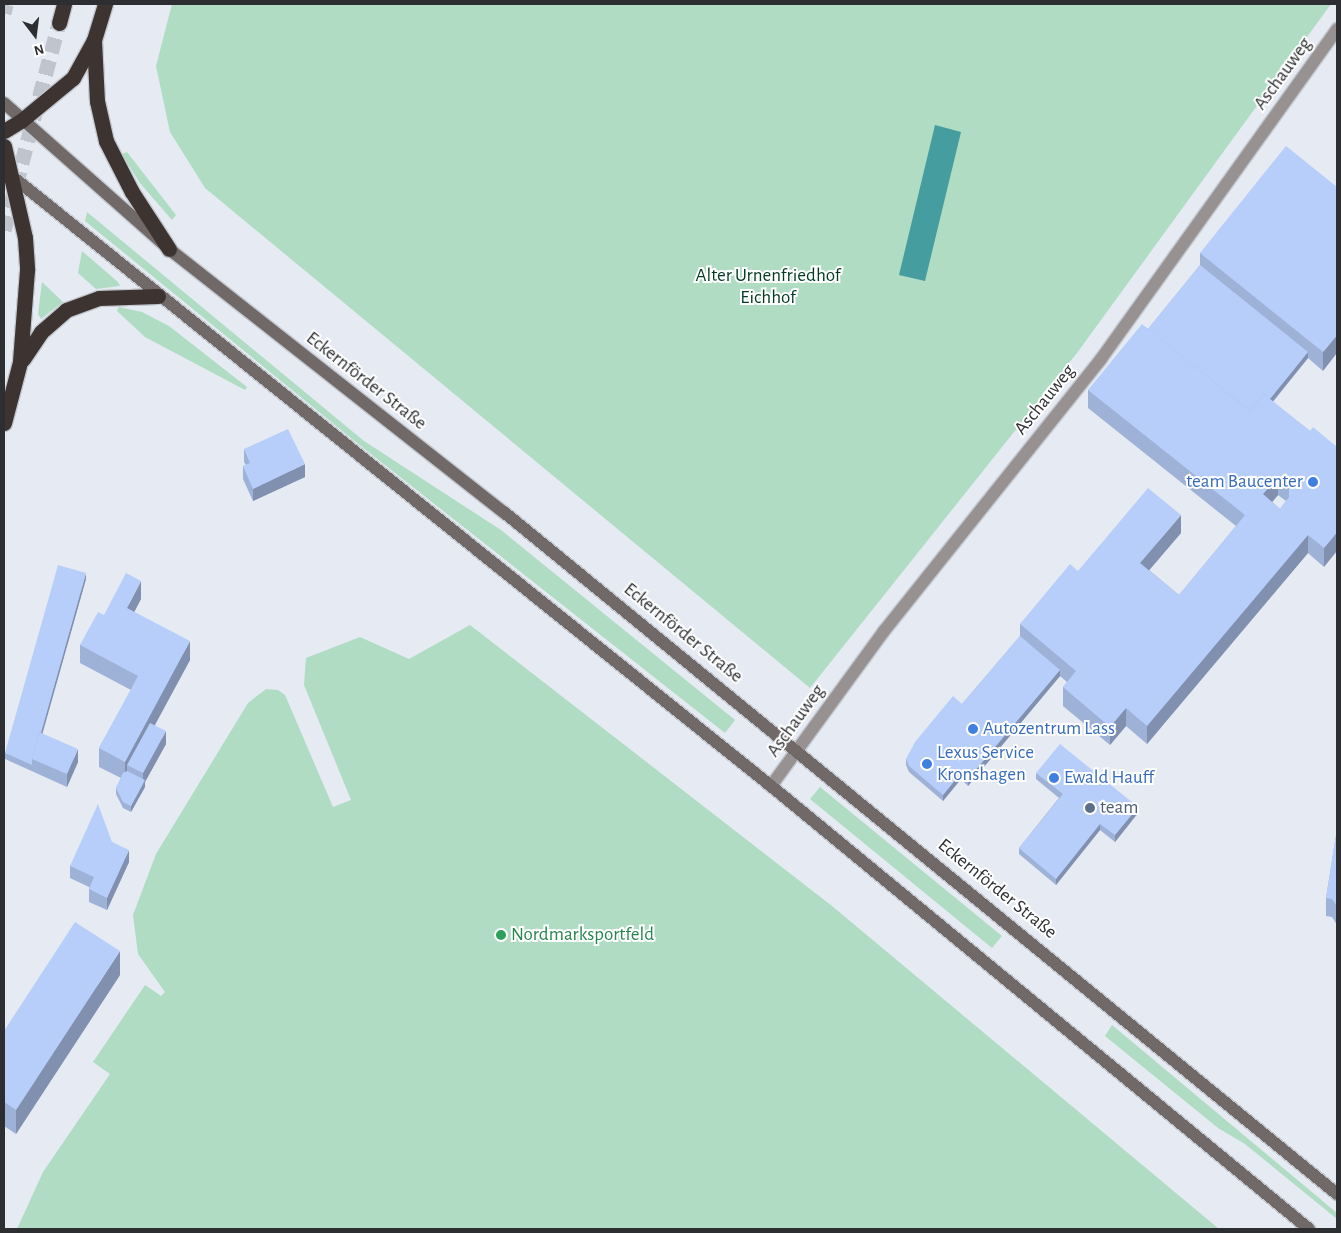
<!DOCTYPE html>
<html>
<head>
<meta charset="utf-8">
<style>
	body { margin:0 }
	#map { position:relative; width:1341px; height:1233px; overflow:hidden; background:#e5eaf3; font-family:"Alegreya Sans",sans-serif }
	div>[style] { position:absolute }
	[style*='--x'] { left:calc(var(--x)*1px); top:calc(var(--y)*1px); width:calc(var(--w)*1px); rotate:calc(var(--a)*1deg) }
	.green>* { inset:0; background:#b0dcc3 }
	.water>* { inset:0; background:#469d9f }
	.highway-tunnel>* { height:15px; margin-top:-7.5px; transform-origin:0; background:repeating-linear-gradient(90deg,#c0c4cc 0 15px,transparent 0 23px) }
	.roads { filter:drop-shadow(1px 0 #c4c8d0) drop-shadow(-1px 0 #c4c8d0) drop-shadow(0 1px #c4c8d0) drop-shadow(0 -1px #c4c8d0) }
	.street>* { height:12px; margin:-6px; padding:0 6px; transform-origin:6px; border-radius:6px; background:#979291 }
	.secondary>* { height:12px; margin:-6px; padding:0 6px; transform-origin:6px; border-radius:6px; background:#706967 }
	.highway>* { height:15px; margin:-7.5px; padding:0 7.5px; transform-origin:7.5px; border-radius:7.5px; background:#3d3432 }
	.wall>* { inset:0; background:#9eb1d7 }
	.shaded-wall>* { inset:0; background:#8190af }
	.building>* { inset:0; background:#b8cefa }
	.dots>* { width:14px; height:14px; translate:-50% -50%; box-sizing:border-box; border:2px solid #fff; border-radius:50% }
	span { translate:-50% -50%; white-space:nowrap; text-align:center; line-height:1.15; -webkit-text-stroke:4px #fff; paint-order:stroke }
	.street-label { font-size:19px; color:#2d2e32 }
	.park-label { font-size:19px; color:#023a24 }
	.shop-label { font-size:19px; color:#366cbe }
	.right { translate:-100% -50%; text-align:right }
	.left { translate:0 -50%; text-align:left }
	.service-label { font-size:19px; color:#4e5e75 }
	.leisure-label { font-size:19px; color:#27864d }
	.frame { position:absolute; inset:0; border:5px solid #2d2e32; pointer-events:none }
	.north { position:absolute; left:10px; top:10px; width:50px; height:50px; -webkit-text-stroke:4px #fff; paint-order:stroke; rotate:165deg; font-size:14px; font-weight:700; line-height:20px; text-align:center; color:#2d2e32 }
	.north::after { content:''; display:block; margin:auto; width:18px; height:22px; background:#2d2e32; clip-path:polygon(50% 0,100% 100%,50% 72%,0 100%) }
</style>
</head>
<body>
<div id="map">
	<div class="green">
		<div style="clip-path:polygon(172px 4px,1331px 4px,1077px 353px,810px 688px,205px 188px,170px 132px,156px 66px)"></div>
		<div style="clip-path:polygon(127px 152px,176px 215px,172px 220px,139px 182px,122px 154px)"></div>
		<div style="clip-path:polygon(87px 212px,364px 441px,501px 530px,735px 720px,725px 733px,357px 443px,85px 221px)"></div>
		<div style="clip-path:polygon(82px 251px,118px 282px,120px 286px,96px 289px,78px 273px)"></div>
		<div style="clip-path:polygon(42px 282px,63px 302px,41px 319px,38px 314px)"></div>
		<div style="clip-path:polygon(119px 307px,142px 312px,169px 326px,247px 387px,245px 390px,145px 337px,117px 311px)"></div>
		<div style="clip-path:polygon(470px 625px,832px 906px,1219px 1229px,17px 1229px,43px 1172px,110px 1074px,93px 1062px,145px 985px,161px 996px,165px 992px,138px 954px,133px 915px,156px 854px,248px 703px,266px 689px,278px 690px,285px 695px,333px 807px,351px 800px,304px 685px,306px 658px,360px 637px,409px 659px)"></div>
		<div style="clip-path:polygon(820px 787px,1002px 936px,992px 948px,810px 799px)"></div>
		<div style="clip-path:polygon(1112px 1025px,1337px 1213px,1337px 1219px,1245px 1144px,1218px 1128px,1105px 1036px)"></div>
	</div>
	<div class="water">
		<div style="clip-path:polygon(935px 125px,961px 132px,925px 281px,899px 275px)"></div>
	</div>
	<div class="highway-tunnel">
		<div style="--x:4;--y:13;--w:9;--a:-77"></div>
		<div style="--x:4;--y:230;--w:214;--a:-75.1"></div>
	</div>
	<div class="roads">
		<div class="street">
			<div style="--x:771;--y:786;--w:192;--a:-53.9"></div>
			<div style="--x:884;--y:631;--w:348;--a:-51.4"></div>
			<div style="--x:1101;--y:359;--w:406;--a:-54.4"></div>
		</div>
		<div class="secondary">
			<div style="--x:4;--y:103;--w:220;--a:41.5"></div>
			<div style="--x:169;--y:249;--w:427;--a:38.2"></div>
			<div style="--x:505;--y:513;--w:1075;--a:39.3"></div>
			<div style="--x:8;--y:173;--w:979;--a:38.78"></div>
			<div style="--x:771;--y:786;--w:697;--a:39.47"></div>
		</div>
		<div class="highway">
			<div style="--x:59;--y:23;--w:20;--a:-75"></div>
			<div style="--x:94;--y:40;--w:61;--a:87.2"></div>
			<div style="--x:97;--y:101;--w:41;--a:77.3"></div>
			<div style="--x:106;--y:141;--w:57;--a:63"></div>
			<div style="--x:132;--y:192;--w:68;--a:57"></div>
			<div style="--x:4;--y:131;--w:21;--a:-31"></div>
			<div style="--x:22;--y:120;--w:66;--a:-39.5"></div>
			<div style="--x:73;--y:78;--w:43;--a:-61.1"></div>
			<div style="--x:94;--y:40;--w:38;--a:-73"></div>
			<div style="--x:4;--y:146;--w:94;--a:77.1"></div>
			<div style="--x:25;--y:238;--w:32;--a:86"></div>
			<div style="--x:27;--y:270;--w:92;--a:94.4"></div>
			<div style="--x:20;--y:362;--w:63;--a:104.7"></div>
			<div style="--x:23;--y:359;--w:32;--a:-56"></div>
			<div style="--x:41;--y:332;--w:33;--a:-41"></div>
			<div style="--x:66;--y:310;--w:35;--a:-20"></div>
			<div style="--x:99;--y:298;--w:59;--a:-1.9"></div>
		</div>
	</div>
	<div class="wall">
		<div style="clip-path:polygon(evenodd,1337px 187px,1323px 371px,1308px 358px,1273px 402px,1310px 431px,1337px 447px,1324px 567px,1308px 553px,1147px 744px,1126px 726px,1110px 745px,1063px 706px,1063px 687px,1067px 682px,1060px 676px,968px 786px,961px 779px,943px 801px,909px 772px,906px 765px,906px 759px,962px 704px,1020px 636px,1020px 624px,1078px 571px,1181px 533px,1149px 570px,1179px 595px,1236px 526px,1088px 408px,1088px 390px,1148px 329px,1200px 265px,1200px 253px,1337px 187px,1278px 495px,1286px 501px,1280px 509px,1272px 502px,1278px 495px)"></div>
		<div style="clip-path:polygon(244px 449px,305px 477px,253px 501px,243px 479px,243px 466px,246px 465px,244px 462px)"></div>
		<div style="clip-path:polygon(86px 579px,42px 733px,78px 762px,67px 787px,5px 759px,5px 753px)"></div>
		<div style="clip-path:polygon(141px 599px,134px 612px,190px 660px,155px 725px,166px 744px,145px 782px,145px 787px,131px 812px,123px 808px,116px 794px,116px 788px,121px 778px,99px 767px,99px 748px,131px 690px,80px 663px,80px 645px,104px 615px)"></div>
		<div style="clip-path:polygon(1036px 773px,1138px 813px,1115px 842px,1100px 830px,1056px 885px,1019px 854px,1019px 848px,1059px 798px,1036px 779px)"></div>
		<div style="clip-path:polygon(1337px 829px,1337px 925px,1332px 917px,1326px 916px,1326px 898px)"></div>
		<div style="clip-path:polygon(112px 842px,129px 862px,107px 910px,89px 902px,89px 887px,70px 878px,70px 866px)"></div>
		<div style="clip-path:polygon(120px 975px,16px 1134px,4px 1126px,4px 1031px)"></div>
	</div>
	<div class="shaded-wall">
		<div style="clip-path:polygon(1337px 335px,1337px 353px,1323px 371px,1323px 352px)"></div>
		<div style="clip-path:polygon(1308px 352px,1308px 358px,1250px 429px,1250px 423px)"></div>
		<div style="clip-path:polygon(305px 464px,305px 477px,253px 501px,253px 489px)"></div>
		<div style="clip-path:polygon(1278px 477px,1278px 495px,1263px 513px,1263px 494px)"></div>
		<div style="clip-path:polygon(1181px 515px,1181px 533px,1140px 581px,1140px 563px)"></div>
		<div style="clip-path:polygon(1337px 532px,1337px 551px,1324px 567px,1324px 548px)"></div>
		<div style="clip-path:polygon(1308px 535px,1308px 553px,1147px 744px,1147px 726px)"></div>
		<div style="clip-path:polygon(86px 573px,86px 579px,35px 760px,33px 759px)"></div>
		<div style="clip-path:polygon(141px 581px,141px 599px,127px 626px,127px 608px)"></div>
		<div style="clip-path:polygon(190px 641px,190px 660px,132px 767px,127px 765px,127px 777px,125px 780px,125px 762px)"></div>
		<div style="clip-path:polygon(1060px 670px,1060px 676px,968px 786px,968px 779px)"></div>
		<div style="clip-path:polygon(1126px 708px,1126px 726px,1110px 745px,1110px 727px)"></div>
		<div style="clip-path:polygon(166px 731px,166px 744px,145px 782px,145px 787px,131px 812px,131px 806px,143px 784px,143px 773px)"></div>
		<div style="clip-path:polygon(78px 749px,78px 762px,67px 787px,67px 774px)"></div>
		<div style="clip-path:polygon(961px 773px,961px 779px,943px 801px,943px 795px)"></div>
		<div style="clip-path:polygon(1138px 807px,1138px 813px,1115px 842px,1115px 835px)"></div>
		<div style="clip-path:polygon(1100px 824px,1100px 830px,1056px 885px,1056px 879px)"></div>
		<div style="clip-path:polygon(129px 850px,129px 862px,107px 910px,107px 898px)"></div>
		<div style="clip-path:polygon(120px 951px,120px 975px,16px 1134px,16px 1110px)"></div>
	</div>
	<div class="building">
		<div style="clip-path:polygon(1286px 146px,1337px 187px,1337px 335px,1323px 352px,1200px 253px)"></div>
		<div style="clip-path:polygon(1200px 265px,1308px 352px,1270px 399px,1264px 394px,1250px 411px,1148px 329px)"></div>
		<div style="clip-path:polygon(evenodd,1142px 324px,1250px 411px,1264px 394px,1310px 431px,1313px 427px,1337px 447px,1337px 532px,1324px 548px,1308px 535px,1147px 726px,1126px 708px,1110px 727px,1063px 687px,1076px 671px,1020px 624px,1070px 564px,1078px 571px,1148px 488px,1181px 515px,1140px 563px,1179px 595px,1245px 515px,1088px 390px,1142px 324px,1278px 477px,1289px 485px,1289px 497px,1280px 509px,1263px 494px,1278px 477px)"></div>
		<div style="clip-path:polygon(288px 429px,305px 464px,253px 489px,243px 466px,250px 463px,244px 449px)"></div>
		<div style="clip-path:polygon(58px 565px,86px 573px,41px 733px,39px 732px,32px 759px,32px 765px,5px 753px)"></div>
		<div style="clip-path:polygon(126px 573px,141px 581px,127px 608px,190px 641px,125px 762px,99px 748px,138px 676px,80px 645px,98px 612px,104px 615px)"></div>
		<div style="clip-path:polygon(1020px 636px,1060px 670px,968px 779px,961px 773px,943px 795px,909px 766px,906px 759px,915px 742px,953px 696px,962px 704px)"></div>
		<div style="clip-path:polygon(150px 723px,166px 731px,143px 773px,127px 765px)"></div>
		<div style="clip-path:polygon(39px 732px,78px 749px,67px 774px,32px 759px)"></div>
		<div style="clip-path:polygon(1060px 744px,1138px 807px,1115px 835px,1100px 824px,1056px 879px,1019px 848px,1063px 794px,1036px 773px)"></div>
		<div style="clip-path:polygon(127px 771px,145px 780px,131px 806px,123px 802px,116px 788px,123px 773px)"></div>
		<div style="clip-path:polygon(98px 804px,112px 842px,129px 850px,107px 898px,89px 889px,94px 877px,70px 866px)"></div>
		<div style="clip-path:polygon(1337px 829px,1337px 906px,1332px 899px,1326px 898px)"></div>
		<div style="clip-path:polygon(75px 922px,120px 951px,16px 1110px,4px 1102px,4px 1031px)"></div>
	</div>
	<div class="dots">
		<div style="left:1313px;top:482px;background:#3f7fe0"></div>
		<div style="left:973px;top:729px;background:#3f7fe0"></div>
		<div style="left:927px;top:764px;background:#3f7fe0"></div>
		<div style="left:1054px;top:778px;background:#3f7fe0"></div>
		<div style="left:1090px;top:808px;background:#5c6f8a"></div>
		<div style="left:501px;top:935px;background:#2e9e5b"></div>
	</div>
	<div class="street-label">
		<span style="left:1283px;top:74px;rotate:-54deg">Aschauweg</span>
		<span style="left:366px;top:381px;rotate:38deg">Eckernförder Straße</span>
		<span style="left:1045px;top:400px;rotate:-51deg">Aschauweg</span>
		<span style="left:683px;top:633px;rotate:39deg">Eckernförder Straße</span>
		<span style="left:796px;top:721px;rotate:-54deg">Aschauweg</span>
		<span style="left:997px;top:889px;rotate:39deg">Eckernförder Straße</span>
	</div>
	<div class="park-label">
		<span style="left:768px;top:287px">Alter Urnenfriedhof<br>Eichhof</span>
	</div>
	<div class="shop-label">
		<span class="right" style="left:1303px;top:482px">team Baucenter</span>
		<span class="left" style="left:983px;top:729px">Autozentrum Lass</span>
		<span class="left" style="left:937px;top:764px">Lexus Service<br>Kronshagen</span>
		<span class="left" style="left:1064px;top:778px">Ewald Hauff</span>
	</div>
	<div class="service-label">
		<span class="left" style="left:1100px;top:808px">team</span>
	</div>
	<div class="leisure-label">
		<span class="left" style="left:511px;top:935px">Nordmarksportfeld</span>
	</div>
	<div class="frame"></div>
	<div class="north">N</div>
</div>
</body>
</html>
